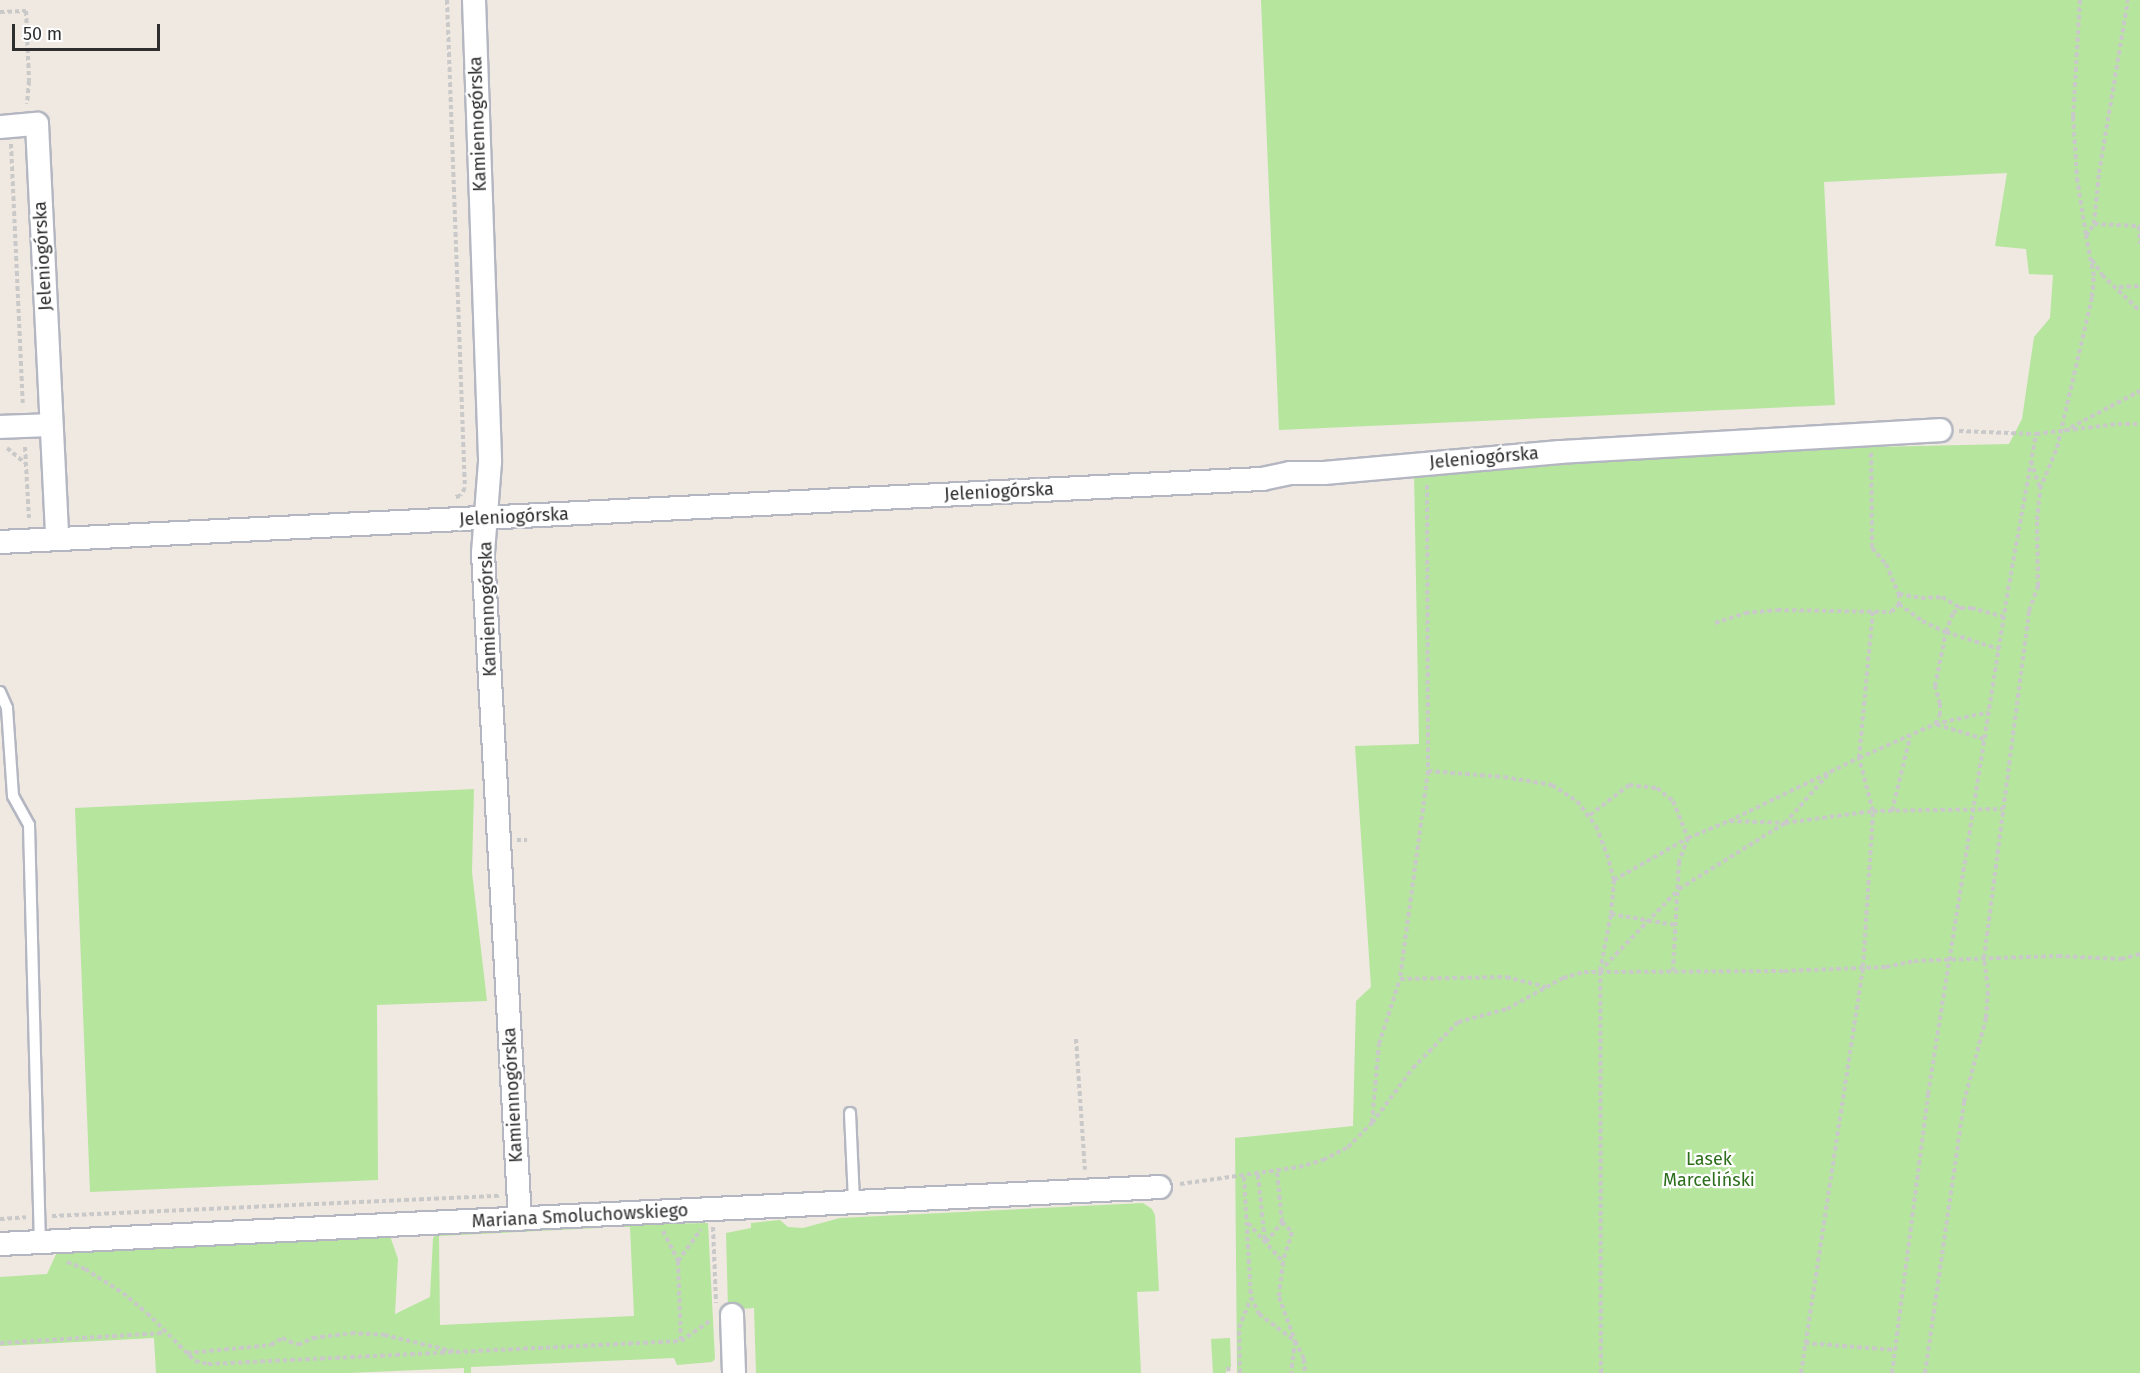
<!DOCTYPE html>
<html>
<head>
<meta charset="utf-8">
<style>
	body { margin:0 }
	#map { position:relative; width:2140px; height:1373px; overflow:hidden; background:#efe9e1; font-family:"Fira Sans",sans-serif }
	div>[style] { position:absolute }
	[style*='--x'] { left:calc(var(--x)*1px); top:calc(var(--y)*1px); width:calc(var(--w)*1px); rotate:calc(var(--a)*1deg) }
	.green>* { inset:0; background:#b6e59e }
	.path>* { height:4px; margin-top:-2px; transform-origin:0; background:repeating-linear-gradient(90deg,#c9c9c9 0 4.5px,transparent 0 7.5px) }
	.roads { filter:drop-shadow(2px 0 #b4b7c1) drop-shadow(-2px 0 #b4b7c1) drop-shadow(0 2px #b4b7c1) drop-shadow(0 -2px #b4b7c1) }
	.lane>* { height:10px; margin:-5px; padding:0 5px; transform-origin:5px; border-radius:5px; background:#fff }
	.street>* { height:22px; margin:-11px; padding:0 11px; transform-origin:11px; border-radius:11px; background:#fff }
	span { translate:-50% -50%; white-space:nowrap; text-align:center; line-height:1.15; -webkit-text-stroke:4.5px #fff; paint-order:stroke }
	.street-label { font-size:18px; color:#2e2e2e }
	.park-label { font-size:18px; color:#2c6e1b }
	.scale { position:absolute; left:12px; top:24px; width:148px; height:27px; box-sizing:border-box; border:3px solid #2e2e2e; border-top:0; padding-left:8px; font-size:18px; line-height:21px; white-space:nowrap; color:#2e2e2e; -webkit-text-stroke:4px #fff; paint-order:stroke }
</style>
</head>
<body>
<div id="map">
	<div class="green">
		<div style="clip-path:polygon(1261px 0,2140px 0,2140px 1373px,1237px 1373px,1235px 1138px,1353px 1126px,1356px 1001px,1371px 987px,1355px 746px,1419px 744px,1414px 472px,1874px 447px,2009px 444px,2022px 419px,2034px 337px,2050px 318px,2053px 275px,2029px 274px,2026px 249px,1995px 246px,2007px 173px,1824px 182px,1835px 405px,1279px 430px)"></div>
		<div style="clip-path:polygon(474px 789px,472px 872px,487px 1001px,377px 1005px,378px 1180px,90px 1192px,75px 808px)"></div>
		<div style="clip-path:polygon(1143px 1203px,1152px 1209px,1155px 1215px,1159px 1291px,1137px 1292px,1141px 1373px,756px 1373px,754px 1308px,728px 1310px,726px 1233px,751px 1228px,751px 1223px,780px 1220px,788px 1227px,803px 1228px,840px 1218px)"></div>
		<div style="clip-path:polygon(708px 1223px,715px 1359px,712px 1362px,677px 1365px,674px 1358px,471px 1367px,471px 1373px,464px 1373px,464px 1368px,348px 1373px,156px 1373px,154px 1338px,0 1346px,0 1277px,47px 1274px,57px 1252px,390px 1236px,398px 1259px,395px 1314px,430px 1297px,433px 1238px,437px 1233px,597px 1225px,599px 1228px,439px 1236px,440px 1325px,634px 1316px,630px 1227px,619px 1227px,619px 1225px)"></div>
		<div style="clip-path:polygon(1230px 1338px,1231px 1367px,1226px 1368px,1226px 1373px,1213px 1373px,1211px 1339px)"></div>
	</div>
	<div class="path">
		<div style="--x:447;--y:0;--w:488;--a:87.9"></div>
		<div style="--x:465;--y:488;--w:9;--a:122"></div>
		<div style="--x:460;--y:496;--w:5;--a:169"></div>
		<div style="--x:2080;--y:0;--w:117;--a:93.4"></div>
		<div style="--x:2073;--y:117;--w:61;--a:86.2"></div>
		<div style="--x:2077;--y:178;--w:58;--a:81"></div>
		<div style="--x:0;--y:12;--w:26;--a:-2"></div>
		<div style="--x:26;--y:11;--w:70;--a:87.5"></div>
		<div style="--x:29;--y:81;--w:23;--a:95"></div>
		<div style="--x:11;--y:144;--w:262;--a:87.4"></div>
		<div style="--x:2094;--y:224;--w:46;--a:2.5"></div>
		<div style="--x:2139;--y:226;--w:18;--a:87"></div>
		<div style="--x:2092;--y:260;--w:18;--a:56"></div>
		<div style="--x:2102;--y:275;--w:52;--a:43.5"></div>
		<div style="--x:2119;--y:287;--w:21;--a:-3"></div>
		<div style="--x:1959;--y:431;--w:77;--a:2.2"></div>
		<div style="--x:2036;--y:434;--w:83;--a:-7"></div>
		<div style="--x:2118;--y:424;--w:22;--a:0"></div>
		<div style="--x:2064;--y:431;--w:86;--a:-27.8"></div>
		<div style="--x:25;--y:447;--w:71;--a:86.8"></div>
		<div style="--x:7;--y:448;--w:23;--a:40"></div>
		<div style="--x:1871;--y:453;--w:95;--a:89.4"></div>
		<div style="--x:1872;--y:548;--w:21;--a:49"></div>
		<div style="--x:1886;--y:564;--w:33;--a:67"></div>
		<div style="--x:1899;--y:594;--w:10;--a:90"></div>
		<div style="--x:2031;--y:461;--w:28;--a:72"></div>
		<div style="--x:1427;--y:485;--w:286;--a:89.8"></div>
		<div style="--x:1428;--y:771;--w:76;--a:4.5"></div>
		<div style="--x:1504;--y:777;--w:49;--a:9.5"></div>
		<div style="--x:1552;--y:785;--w:30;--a:33"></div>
		<div style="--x:1577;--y:801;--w:31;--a:53"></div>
		<div style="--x:1596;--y:826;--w:30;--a:69"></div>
		<div style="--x:1607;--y:854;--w:27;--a:75"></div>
		<div style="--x:1614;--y:880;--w:34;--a:95"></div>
		<div style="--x:1899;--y:594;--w:22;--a:10"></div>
		<div style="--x:1921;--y:598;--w:21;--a:-3"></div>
		<div style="--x:1942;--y:597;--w:21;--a:31"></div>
		<div style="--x:1715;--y:623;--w:32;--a:-18"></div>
		<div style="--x:1745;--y:613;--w:32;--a:-5"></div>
		<div style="--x:1777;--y:610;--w:114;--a:1"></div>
		<div style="--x:1891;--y:612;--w:11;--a:-45"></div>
		<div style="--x:1899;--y:604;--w:29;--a:36"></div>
		<div style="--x:1922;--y:621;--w:26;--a:25"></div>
		<div style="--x:1946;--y:632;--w:56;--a:17.8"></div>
		<div style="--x:1984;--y:739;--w:51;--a:-163"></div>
		<div style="--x:1935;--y:724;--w:10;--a:-61"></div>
		<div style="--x:1940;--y:715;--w:11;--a:-90"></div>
		<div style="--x:1940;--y:704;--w:19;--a:-106"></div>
		<div style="--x:1935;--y:686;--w:55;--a:-78.5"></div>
		<div style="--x:1946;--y:632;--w:20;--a:-70"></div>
		<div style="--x:1953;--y:613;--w:9;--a:-36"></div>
		<div style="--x:1960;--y:608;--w:11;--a:0"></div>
		<div style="--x:1971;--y:608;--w:34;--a:15"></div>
		<div style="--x:1428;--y:771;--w:210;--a:97.7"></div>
		<div style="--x:1400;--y:979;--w:106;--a:-1.1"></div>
		<div style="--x:1506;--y:977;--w:41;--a:14"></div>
		<div style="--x:1892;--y:811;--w:76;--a:-76.3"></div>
		<div style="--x:1590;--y:815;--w:49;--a:-37.6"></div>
		<div style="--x:1629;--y:785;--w:28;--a:6"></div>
		<div style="--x:1657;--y:788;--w:21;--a:39"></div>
		<div style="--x:1673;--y:801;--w:40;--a:68"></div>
		<div style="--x:1688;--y:838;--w:26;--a:111"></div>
		<div style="--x:1679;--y:862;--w:109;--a:93.2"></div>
		<div style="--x:1730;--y:821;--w:55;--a:2.1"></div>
		<div style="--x:1785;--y:823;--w:69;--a:-48.5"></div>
		<div style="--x:517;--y:840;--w:10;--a:0"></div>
		<div style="--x:1614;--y:880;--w:85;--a:-29.6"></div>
		<div style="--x:1688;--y:838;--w:44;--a:-22.5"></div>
		<div style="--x:1729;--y:821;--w:144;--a:-25.9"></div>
		<div style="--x:1859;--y:758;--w:83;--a:-24.1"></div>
		<div style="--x:1935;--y:724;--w:55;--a:-12.5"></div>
		<div style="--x:1600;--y:971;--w:114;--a:-46.1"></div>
		<div style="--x:1679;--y:889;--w:125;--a:-31.9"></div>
		<div style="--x:1785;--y:823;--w:89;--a:-7.8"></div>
		<div style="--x:1873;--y:811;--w:130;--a:-0.9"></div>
		<div style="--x:1076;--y:1039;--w:131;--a:86.1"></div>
		<div style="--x:1372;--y:1122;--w:78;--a:-84.9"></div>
		<div style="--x:1379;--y:1044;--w:68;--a:-72.1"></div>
		<div style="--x:1258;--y:1175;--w:67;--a:84"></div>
		<div style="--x:1244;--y:1177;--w:120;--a:86.7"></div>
		<div style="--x:1251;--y:1297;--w:19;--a:65"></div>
		<div style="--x:1259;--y:1314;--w:45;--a:36.9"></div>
		<div style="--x:1295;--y:1341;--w:20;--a:63"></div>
		<div style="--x:1304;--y:1359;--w:14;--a:86"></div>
		<div style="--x:1180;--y:1184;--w:120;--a:-8.1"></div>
		<div style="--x:1299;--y:1167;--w:25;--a:-16"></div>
		<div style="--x:1323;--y:1160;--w:28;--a:-27"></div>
		<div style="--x:1348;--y:1147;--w:34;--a:-45"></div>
		<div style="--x:1372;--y:1123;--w:69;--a:-53.3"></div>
		<div style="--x:1413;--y:1068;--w:64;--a:-45.6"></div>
		<div style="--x:1458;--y:1022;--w:51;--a:-14.9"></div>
		<div style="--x:1507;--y:1009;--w:64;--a:-29"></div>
		<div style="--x:1563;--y:978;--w:22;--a:-16"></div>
		<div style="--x:1584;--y:972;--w:200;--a:-0.3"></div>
		<div style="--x:1784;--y:971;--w:102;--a:-2.2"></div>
		<div style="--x:1886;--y:967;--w:29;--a:-12"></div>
		<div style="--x:1914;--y:961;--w:144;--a:-2"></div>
		<div style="--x:2058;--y:956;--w:63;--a:2.7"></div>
		<div style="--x:2121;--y:959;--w:20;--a:-15"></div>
		<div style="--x:52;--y:1216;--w:448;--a:-2.6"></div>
		<div style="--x:0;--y:1219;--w:26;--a:-4"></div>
		<div style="--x:1282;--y:1222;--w:14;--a:45"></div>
		<div style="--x:1292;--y:1232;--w:31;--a:107"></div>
		<div style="--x:1283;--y:1262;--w:35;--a:97"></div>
		<div style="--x:1279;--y:1297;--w:47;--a:70"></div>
		<div style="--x:1295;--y:1341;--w:32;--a:97"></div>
		<div style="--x:1248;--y:1223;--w:52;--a:48.1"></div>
		<div style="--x:713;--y:1227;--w:76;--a:87.7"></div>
		<div style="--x:663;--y:1231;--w:34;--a:63"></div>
		<div style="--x:678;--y:1261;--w:39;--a:-54"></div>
		<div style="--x:1266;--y:1242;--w:26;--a:-51"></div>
		<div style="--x:1282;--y:1222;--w:51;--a:-95.6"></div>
		<div style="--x:678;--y:1261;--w:80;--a:87.9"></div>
		<div style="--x:67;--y:1262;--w:19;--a:21"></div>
		<div style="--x:85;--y:1269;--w:45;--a:32.3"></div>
		<div style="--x:123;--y:1293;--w:31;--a:40"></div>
		<div style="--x:147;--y:1313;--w:68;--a:45"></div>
		<div style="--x:195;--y:1361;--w:13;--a:13"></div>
		<div style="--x:208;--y:1364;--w:243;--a:-2.8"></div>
		<div style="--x:0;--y:1343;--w:164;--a:-3.5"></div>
		<div style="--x:1805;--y:1343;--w:90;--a:4.4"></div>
		<div style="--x:187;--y:1353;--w:84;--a:-5.4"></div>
		<div style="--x:271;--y:1345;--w:13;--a:-32"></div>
		<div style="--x:282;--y:1338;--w:17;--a:24"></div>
		<div style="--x:298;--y:1345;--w:17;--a:-25"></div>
		<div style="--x:313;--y:1338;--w:38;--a:-7"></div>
		<div style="--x:351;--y:1333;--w:33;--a:3"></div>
		<div style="--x:384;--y:1335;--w:74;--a:13.3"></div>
		<div style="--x:456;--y:1352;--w:225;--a:-2.8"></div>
		<div style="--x:681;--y:1341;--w:37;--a:-35"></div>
		<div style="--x:1228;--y:1367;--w:6;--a:81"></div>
		<div style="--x:1240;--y:1373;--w:45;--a:-91.3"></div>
		<div style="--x:1239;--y:1328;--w:32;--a:-68"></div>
		<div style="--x:1601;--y:1373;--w:402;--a:-90.1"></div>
		<div style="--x:1600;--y:971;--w:58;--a:-79.1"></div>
		<div style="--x:1611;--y:914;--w:65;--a:9.8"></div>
		<div style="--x:1801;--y:1373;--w:411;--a:-81.3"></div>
		<div style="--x:1863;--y:967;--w:156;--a:-86.3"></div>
		<div style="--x:1873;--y:811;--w:55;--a:-104.8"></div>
		<div style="--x:1859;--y:758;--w:149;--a:-84.6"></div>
		<div style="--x:1892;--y:1373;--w:281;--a:-82.6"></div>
		<div style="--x:1928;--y:1094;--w:510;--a:-80.98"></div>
		<div style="--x:2008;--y:590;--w:158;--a:-79.8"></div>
		<div style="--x:1925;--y:1373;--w:274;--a:-81.8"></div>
		<div style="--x:1964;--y:1102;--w:87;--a:-75.3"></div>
		<div style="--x:1986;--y:1018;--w:30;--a:-86"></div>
		<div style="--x:1988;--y:988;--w:30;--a:-98"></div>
		<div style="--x:1984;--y:958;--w:350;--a:-82.6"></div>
		<div style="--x:2029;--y:611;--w:27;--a:-70"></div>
		<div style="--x:2038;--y:586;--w:66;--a:-90.9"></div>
		<div style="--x:2037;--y:520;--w:31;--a:-84"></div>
		<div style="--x:2040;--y:489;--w:44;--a:-67.5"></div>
		<div style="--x:2057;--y:448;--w:155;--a:-76.9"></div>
		<div style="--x:2092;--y:297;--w:21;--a:-85"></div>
		<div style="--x:2094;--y:276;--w:41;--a:-101.3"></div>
		<div style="--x:2086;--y:236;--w:14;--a:-56"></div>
		<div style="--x:2094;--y:224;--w:51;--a:-84.4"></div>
		<div style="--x:2099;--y:173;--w:175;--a:-80.5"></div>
	</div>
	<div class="roads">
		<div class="lane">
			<div style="--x:0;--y:692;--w:17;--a:66"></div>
			<div style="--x:7;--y:708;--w:88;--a:86.1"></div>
			<div style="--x:13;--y:796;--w:33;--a:61"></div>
			<div style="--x:29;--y:825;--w:417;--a:88.5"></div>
			<div style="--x:850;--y:1113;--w:89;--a:87.4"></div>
		</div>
		<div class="street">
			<div style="--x:474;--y:0;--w:462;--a:88"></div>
			<div style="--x:490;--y:462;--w:92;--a:94.4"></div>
			<div style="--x:483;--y:554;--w:666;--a:86.82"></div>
			<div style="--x:0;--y:127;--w:37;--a:-5"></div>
			<div style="--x:37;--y:124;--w:415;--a:87.2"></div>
			<div style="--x:0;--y:427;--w:51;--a:-2.2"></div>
			<div style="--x:0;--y:542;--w:1264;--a:-2.86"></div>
			<div style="--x:1262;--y:479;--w:29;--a:-12"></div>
			<div style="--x:1290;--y:473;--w:34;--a:0"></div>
			<div style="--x:1324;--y:473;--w:237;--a:-5.1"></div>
			<div style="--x:1560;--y:452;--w:381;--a:-3.3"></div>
			<div style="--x:0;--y:1244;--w:1161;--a:-2.81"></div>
			<div style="--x:732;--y:1315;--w:58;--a:88"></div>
		</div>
	</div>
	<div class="street-label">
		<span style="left:478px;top:124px;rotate:-92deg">Kamiennogórska</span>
		<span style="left:43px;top:256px;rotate:-93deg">Jeleniogórska</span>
		<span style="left:1484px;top:458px;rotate:-5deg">Jeleniogórska</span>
		<span style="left:999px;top:492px;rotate:-3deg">Jeleniogórska</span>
		<span style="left:514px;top:517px;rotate:-3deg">Jeleniogórska</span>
		<span style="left:488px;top:609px;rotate:-92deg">Kamiennogórska</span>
		<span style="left:513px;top:1095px;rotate:-93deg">Kamiennogórska</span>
		<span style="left:580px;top:1216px;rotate:-3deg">Mariana Smoluchowskiego</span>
	</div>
	<div class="park-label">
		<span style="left:1709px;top:1170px">Lasek<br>Marceliński</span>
	</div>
	<div class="scale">50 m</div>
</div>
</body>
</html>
